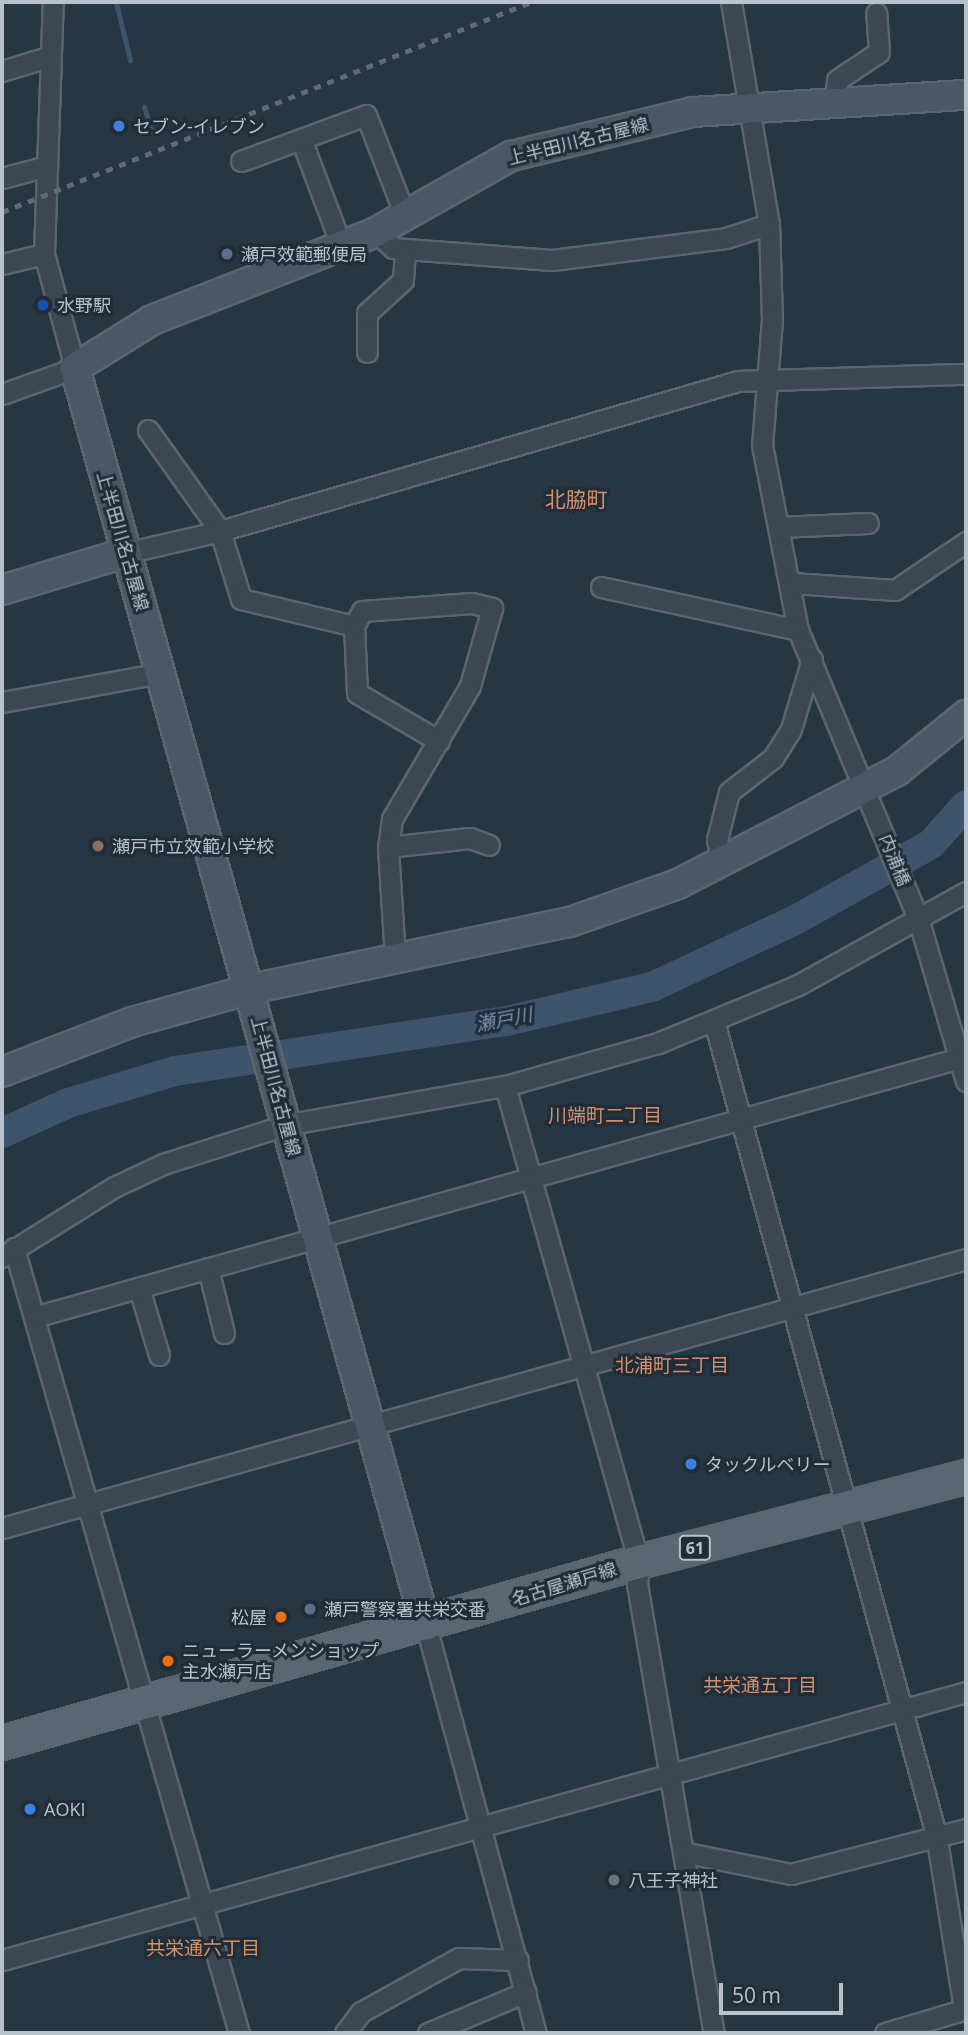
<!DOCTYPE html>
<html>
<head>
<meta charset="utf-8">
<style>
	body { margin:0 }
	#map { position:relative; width:968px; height:2035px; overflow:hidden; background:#273643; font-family:"Open Sans","Noto Sans JP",sans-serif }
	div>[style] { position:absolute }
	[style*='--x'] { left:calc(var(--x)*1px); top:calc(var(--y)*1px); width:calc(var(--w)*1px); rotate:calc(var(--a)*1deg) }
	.stream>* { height:5px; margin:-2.5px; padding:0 2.5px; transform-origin:2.5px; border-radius:2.5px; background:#3e546c }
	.river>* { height:30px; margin:-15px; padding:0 15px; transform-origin:15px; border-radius:15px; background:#3e546c }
	.roads { filter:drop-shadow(2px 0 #5a6570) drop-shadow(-2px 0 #5a6570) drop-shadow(0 2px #5a6570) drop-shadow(0 -2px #5a6570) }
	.street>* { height:19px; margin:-9.5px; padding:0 9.5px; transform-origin:9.5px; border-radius:9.5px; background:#3c4753 }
	.secondary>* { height:28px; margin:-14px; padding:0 14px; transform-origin:14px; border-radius:14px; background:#4a5766 }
	.primary>* { height:32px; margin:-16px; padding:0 16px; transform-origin:16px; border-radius:16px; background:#5a6673 }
	.rail>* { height:5px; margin-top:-2.5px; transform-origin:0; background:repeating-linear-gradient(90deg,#5e6c7a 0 7px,transparent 0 14px) }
	.dots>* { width:19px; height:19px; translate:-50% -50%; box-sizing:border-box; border:4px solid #202c38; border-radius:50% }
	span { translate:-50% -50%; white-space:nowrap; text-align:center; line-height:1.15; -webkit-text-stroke:6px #202c38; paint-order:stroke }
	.shield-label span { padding:2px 5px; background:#202c38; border:2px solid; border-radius:5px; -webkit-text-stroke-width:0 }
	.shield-label { font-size:16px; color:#b9c2cc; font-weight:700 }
	.poi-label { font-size:18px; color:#b9c2cc }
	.left { translate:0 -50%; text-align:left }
	.right { translate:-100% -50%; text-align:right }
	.street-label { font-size:18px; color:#b9c2cc }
	.water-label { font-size:19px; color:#7a95af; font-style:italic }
	.neighbourhood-label { font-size:19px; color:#d6906b }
	.quarter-label { font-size:21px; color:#d6906b }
	.frame { position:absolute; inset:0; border:4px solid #b9c2cc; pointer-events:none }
	.scale { position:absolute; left:719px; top:1983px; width:124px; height:32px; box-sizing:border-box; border:4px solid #b9c2cc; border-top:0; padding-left:9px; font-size:21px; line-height:24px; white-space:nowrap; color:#b9c2cc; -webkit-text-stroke:5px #202c38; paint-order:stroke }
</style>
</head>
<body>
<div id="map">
	<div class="stream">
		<div style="--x:116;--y:2;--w:60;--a:76.4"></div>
		<div style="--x:144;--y:107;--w:26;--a:72"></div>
	</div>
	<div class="river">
		<div style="--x:2;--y:1133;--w:72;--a:-24.4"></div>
		<div style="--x:68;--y:1103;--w:112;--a:-16.7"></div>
		<div style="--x:175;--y:1071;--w:336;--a:-8.6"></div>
		<div style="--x:507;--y:1021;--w:149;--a:-13.2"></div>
		<div style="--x:652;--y:987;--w:160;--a:-25.1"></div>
		<div style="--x:797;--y:919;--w:154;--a:-29.2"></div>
		<div style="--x:931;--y:844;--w:52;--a:-48.1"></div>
	</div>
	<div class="roads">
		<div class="street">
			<div style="--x:731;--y:2;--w:225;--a:80.3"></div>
			<div style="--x:769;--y:224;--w:95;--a:88.2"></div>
			<div style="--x:772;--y:319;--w:126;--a:94.5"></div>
			<div style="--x:762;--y:445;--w:188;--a:79"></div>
			<div style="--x:798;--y:630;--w:312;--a:67.4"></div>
			<div style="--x:918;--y:918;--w:170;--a:73.6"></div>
			<div style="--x:2;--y:71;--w:51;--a:-17"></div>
			<div style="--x:835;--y:100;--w:20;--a:-84"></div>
			<div style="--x:837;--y:80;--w:50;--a:-33.7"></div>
			<div style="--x:879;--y:52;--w:39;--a:-94"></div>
			<div style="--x:301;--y:139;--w:113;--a:69.3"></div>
			<div style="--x:241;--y:161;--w:133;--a:-20.2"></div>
			<div style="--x:366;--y:115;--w:107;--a:68.7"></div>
			<div style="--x:2;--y:178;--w:47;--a:-14.9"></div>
			<div style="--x:376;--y:232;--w:23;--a:43"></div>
			<div style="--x:393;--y:248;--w:159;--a:4.3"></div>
			<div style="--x:552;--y:260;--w:175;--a:-7.2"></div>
			<div style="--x:726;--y:238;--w:45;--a:-18"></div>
			<div style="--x:2;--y:264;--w:43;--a:-13.4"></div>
			<div style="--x:367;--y:352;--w:39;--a:-90"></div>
			<div style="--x:367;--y:313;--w:49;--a:-42.5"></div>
			<div style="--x:403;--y:280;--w:30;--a:-86"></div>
			<div style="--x:2;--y:394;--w:77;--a:-19.6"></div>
			<div style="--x:75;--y:368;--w:118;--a:-105.2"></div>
			<div style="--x:44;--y:254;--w:252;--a:-88"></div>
			<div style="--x:148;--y:430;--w:124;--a:54.5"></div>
			<div style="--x:220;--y:531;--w:71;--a:72.8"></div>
			<div style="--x:241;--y:599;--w:116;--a:13.4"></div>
			<div style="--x:354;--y:626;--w:67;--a:87.4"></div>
			<div style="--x:357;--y:693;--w:95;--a:30.3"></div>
			<div style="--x:779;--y:527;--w:89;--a:-2.6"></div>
			<div style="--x:125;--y:553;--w:98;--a:-13"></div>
			<div style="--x:220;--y:531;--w:539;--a:-16.15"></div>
			<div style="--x:738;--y:381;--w:228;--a:-1.8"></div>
			<div style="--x:792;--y:583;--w:103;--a:3.9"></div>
			<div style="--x:895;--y:590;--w:86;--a:-34.1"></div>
			<div style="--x:601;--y:587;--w:202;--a:12.3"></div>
			<div style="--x:354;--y:626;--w:17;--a:-62"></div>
			<div style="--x:362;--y:611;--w:110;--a:-4.2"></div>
			<div style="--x:472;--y:603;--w:21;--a:14"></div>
			<div style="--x:492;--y:608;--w:81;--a:105.8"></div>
			<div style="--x:470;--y:686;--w:154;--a:120.4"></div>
			<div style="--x:392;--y:819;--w:28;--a:98"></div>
			<div style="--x:388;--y:847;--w:112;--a:86.4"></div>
			<div style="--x:2;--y:702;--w:161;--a:-10.4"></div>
			<div style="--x:388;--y:847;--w:82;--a:-6.3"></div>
			<div style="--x:470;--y:838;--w:20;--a:20"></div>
			<div style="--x:722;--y:862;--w:23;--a:-103"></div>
			<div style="--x:717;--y:840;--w:49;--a:-76"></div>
			<div style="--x:729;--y:792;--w:56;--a:-37.7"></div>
			<div style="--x:773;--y:758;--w:34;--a:-58"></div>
			<div style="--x:791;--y:729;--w:73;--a:-73.3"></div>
			<div style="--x:714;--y:1021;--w:843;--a:74.73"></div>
			<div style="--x:936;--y:1834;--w:177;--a:80.9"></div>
			<div style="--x:505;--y:1086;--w:495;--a:74.3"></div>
			<div style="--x:639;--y:1562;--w:22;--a:95"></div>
			<div style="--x:637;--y:1584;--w:456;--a:80.3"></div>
			<div style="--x:14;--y:1248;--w:817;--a:74.01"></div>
			<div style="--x:2;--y:1257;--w:132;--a:-32"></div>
			<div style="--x:114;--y:1187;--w:54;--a:-25.1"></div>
			<div style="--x:163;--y:1164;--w:128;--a:-17.7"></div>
			<div style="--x:285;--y:1125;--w:223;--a:-10.1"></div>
			<div style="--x:505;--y:1086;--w:159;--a:-15.7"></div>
			<div style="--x:658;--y:1043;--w:152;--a:-22.5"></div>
			<div style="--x:798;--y:985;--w:192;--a:-29"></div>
			<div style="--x:208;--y:1268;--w:67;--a:76.2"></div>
			<div style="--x:139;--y:1288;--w:70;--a:73.4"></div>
			<div style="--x:34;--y:1317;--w:968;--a:-15.64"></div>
			<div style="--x:2;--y:1528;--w:1001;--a:-15.59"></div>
			<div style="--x:426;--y:1626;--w:422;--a:74.9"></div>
			<div style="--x:687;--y:1853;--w:106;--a:11.4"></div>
			<div style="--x:791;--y:1874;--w:181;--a:-14.4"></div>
			<div style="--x:2;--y:1960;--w:1001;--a:-15.54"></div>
			<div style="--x:345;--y:2033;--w:26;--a:-53"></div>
			<div style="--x:361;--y:2012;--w:112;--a:-28.9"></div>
			<div style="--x:459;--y:1958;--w:59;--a:1.9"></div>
			<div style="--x:428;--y:2033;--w:106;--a:-22.7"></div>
			<div style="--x:885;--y:2033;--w:84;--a:-16.5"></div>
		</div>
		<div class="secondary">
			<div style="--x:2;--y:590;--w:128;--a:-16.7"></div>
			<div style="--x:2;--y:1072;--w:139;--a:-21"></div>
			<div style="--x:132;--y:1022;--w:123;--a:-15.5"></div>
			<div style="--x:251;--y:989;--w:326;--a:-11.9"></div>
			<div style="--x:570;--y:922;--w:114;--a:-19.4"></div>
			<div style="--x:678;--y:884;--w:246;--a:-27.3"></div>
			<div style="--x:897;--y:771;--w:89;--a:-39.1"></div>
			<div style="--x:426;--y:1626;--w:1306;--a:-105.59"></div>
			<div style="--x:75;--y:368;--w:91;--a:-31.9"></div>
			<div style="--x:152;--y:320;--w:241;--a:-21.4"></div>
			<div style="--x:376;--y:232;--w:155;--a:-29.4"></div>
			<div style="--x:511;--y:156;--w:187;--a:-13.6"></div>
			<div style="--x:693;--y:112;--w:274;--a:-3.6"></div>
		</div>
		<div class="primary">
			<div style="--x:2;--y:1743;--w:662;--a:-15.86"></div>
			<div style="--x:639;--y:1562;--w:338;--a:-14.6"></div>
		</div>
	</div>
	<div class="rail">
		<div style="--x:2;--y:212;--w:569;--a:-21.65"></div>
	</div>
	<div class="dots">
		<div style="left:119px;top:126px;background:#3f7fe0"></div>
		<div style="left:227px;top:254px;background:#5c6f8a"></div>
		<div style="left:43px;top:305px;background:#1a4fb4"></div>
		<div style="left:98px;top:846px;background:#8d6e63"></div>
		<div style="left:691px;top:1464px;background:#3f7fe0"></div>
		<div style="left:310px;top:1609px;background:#5c6f8a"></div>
		<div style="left:281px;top:1617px;background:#e8710a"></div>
		<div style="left:168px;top:1661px;background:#e8710a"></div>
		<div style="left:30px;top:1809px;background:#3f7fe0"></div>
		<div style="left:614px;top:1880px;background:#6b7280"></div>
	</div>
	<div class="shield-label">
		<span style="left:695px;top:1548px">61</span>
	</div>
	<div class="poi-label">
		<span class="left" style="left:133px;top:126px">セブン-イレブン</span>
		<span class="left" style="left:241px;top:254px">瀬戸效範郵便局</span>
		<span class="left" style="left:57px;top:305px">水野駅</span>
		<span class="left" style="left:112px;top:846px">瀬戸市立效範小学校</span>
		<span class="left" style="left:705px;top:1464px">タックルベリー</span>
		<span class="left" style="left:324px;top:1609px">瀬戸警察署共栄交番</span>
		<span class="right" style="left:267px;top:1617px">松屋</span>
		<span class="left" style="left:182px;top:1661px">ニューラーメンショップ<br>主水瀬戸店</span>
		<span class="left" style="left:44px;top:1809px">AOKI</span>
		<span class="left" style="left:628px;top:1880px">八王子神社</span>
	</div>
	<div class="street-label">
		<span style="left:578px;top:141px;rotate:-14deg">上半田川名古屋線</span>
		<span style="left:123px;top:541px;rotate:74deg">上半田川名古屋線</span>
		<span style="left:895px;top:860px;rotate:68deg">内浦橋</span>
		<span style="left:276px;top:1086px;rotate:75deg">上半田川名古屋線</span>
		<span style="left:564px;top:1584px;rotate:-17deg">名古屋瀬戸線</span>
	</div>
	<div class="water-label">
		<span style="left:504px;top:1020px;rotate:-11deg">瀬戸川</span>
	</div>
	<div class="neighbourhood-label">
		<span style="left:605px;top:1116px">川端町二丁目</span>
		<span style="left:672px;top:1366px">北浦町三丁目</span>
		<span style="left:760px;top:1686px">共栄通五丁目</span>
		<span style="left:203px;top:1949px">共栄通六丁目</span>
	</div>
	<div class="quarter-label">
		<span style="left:576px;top:499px">北脇町</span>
	</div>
	<div class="frame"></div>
	<div class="scale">50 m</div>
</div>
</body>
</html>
